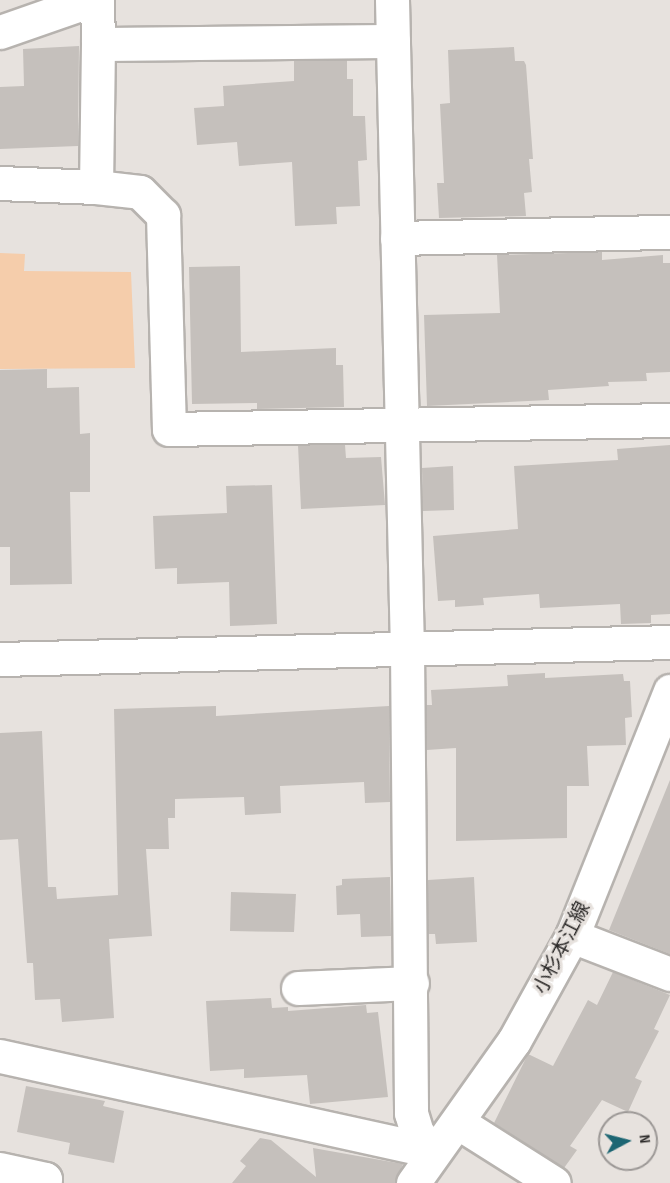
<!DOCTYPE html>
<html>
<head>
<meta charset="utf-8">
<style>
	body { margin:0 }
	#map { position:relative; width:670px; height:1183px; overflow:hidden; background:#e7e2de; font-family:"Sofia Sans Condensed","Noto Sans JP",sans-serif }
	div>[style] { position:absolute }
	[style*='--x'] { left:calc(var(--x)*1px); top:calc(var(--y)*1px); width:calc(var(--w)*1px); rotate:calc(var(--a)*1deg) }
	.green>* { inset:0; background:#f5cdab }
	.building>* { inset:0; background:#c5c0bc }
	.roads { filter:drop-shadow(2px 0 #b7b3af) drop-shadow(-2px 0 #b7b3af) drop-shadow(0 2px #b7b3af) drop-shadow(0 -2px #b7b3af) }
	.minor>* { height:33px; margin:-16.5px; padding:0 16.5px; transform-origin:16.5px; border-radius:16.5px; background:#fff }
	.major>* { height:33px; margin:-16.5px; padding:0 16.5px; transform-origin:16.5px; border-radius:16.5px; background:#fff }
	span { translate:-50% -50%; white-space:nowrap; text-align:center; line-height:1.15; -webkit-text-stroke:6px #e7e2de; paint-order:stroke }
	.street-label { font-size:20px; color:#2c2a29 }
	.north { position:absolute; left:598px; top:1111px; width:60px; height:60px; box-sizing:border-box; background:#e7e2de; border:2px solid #9c9896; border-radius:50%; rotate:83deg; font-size:16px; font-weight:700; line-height:24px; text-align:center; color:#2c2a29 }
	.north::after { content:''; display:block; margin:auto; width:21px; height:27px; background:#1d6673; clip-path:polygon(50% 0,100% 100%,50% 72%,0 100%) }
</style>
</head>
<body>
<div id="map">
	<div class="green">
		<div style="clip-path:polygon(0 253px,25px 254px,24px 271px,131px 272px,135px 368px,0 369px)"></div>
	</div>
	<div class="building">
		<div style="clip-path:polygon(79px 46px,78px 146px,0 149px,0 87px,24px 86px,23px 49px)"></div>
		<div style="clip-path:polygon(514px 47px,515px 61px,524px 61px,526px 65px,533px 159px,529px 159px,532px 192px,524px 193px,526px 216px,439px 218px,437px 183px,444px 183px,440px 104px,450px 103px,448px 50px)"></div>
		<div style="clip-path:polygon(347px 60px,347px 79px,353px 79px,353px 116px,365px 116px,367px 160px,358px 161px,360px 206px,336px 207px,337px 224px,295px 226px,292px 162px,239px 166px,237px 142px,197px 145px,194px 108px,224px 106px,223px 86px,294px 81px,294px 61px)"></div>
		<div style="clip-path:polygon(602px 252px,602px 260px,663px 255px,663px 263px,670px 263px,670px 372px,646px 373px,647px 381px,608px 382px,609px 386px,548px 390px,549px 400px,427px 406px,424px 315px,500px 313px,497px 255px)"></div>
		<div style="clip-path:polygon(240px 266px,241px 352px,336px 348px,336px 365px,343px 365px,344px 407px,257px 409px,257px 403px,192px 404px,189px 267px)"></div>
		<div style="clip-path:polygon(47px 369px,47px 388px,79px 387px,80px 434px,90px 433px,90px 492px,70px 492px,72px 584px,10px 585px,10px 547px,0 547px,0 370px)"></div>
		<div style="clip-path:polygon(298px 445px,345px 445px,346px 458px,381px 457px,385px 505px,301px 509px)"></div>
		<div style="clip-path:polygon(670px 445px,670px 614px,651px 615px,651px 623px,621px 624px,620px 604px,540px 608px,539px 594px,483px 598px,484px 605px,455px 607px,455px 600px,438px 601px,433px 536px,518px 529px,514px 466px,618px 460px,617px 449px)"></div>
		<div style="clip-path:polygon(453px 466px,454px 510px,423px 511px,422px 468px)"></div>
		<div style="clip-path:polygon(272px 485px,277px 624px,230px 626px,229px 582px,177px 584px,177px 568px,155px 569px,153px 516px,227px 513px,226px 486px)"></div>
		<div style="clip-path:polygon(545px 673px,545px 678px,623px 674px,624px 681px,630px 681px,632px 717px,625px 718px,626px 745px,587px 746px,589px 786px,567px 786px,567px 838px,456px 841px,456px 748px,427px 750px,426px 705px,432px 705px,431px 690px,508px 686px,507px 675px)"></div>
		<div style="clip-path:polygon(216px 706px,216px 716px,389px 706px,390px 802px,365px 803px,364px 782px,280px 786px,281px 813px,245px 815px,244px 797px,175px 799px,175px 818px,168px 818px,169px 849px,146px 849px,152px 936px,109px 939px,114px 1018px,62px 1022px,60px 999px,35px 1000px,33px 963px,27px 963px,18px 839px,0 840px,0 733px,42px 731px,48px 887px,56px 887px,57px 899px,118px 895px,114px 709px)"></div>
		<div style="clip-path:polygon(670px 780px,670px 954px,609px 930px)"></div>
		<div style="clip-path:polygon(390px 877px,391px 936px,361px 937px,360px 914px,337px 915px,336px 886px,342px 885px,342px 879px)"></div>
		<div style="clip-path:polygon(474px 877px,477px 942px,436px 944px,435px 934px,428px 934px,428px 880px)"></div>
		<div style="clip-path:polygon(231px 892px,296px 894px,294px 932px,230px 931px)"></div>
		<div style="clip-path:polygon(613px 972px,670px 995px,654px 1029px,659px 1031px,635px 1078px,642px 1081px,628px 1112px,602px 1100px,570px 1146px,577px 1150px,564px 1168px,494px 1123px,528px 1054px,553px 1066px,588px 1000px,597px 1005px)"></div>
		<div style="clip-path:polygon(271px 998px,272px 1008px,288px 1007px,288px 1011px,366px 1005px,367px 1013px,378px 1012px,388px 1097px,310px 1104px,307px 1075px,244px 1078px,244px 1069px,210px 1071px,206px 1001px)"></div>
		<div style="clip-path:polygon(26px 1086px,105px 1101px,103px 1106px,124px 1111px,114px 1163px,68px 1154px,70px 1143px,17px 1132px)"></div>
		<div style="clip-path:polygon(260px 1138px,271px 1140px,316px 1177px,313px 1148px,403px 1164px,395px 1183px,232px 1183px,246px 1166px,240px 1161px)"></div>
	</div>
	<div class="roads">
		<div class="minor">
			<div style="--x:97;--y:0;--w:44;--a:88.7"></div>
			<div style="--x:98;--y:44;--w:295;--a:-0.6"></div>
			<div style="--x:392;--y:0;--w:649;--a:88.68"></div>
			<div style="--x:407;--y:649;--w:464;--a:89.5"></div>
			<div style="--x:411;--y:1113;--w:21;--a:73"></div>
			<div style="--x:417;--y:1133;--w:24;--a:48"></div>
			<div style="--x:0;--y:32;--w:97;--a:-19.2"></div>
			<div style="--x:98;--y:44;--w:143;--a:90.8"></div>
			<div style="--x:96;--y:187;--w:44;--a:6.5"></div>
			<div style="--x:140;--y:192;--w:33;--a:45"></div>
			<div style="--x:163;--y:215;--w:214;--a:88.4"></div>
			<div style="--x:169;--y:429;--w:501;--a:-1.03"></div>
			<div style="--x:0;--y:183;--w:96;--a:2.4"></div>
			<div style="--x:397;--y:238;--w:273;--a:-1.3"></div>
			<div style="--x:0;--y:659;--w:670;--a:-1.45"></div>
			<div style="--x:572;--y:936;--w:105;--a:21.2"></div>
			<div style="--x:298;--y:988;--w:114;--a:-2.5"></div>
			<div style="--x:0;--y:1056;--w:443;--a:12.4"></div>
			<div style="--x:459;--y:1123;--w:112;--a:32.3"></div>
			<div style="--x:0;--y:1169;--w:46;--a:12.5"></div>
			<div style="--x:45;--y:1179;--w:4;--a:104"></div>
		</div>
		<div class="major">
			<div style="--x:413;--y:1183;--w:174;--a:-54.6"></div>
			<div style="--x:514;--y:1041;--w:120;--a:-61.1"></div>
			<div style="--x:572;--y:936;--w:264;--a:-68.2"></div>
		</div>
	</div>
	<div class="street-label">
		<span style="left:562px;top:948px;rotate:-63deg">小杉本江線</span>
	</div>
	<div class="north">N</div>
</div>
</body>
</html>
